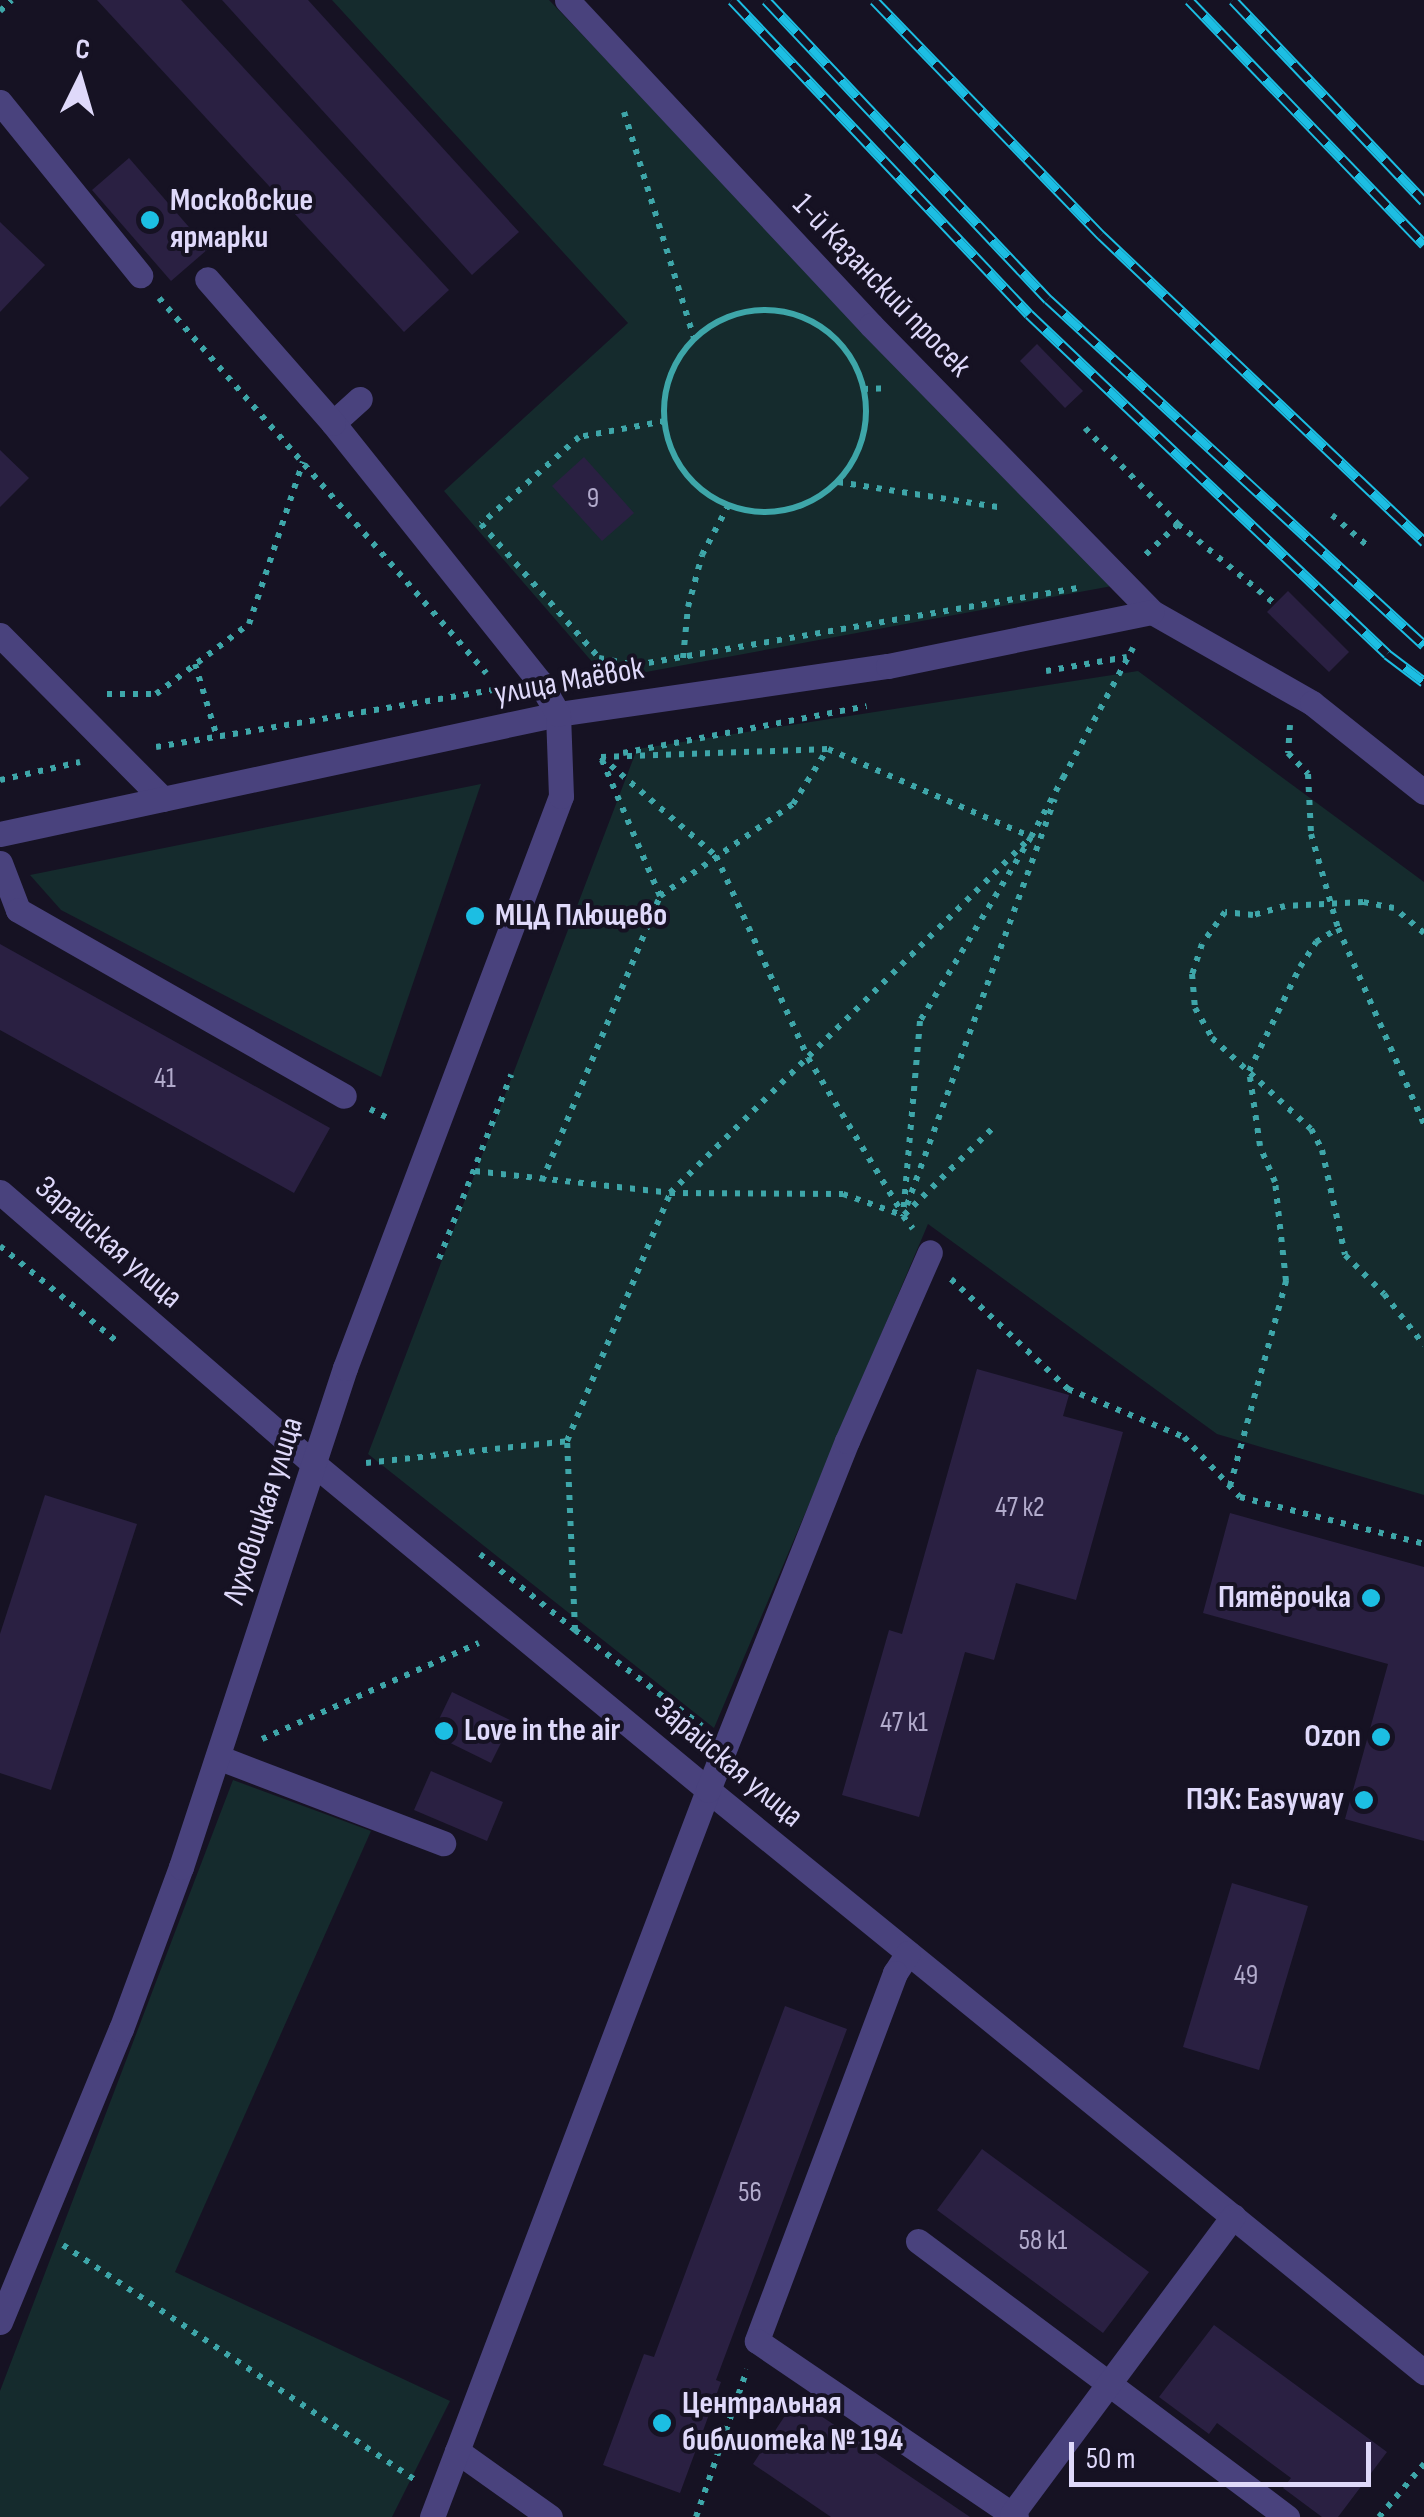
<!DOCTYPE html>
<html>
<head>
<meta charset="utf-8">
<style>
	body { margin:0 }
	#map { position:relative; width:1424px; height:2517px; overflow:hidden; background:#161223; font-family:"Sofia Sans Condensed",sans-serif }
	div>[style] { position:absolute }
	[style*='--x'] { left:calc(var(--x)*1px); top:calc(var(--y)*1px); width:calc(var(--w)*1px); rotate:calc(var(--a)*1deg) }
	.green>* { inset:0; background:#152b2d }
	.building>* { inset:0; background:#2a2042 }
	.path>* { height:6px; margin-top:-3px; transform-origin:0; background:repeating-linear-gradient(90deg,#3ea6a9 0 5px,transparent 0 13px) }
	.path>.ring { margin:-3px; padding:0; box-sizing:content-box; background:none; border:6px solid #3ea6a9; border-radius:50% }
	.minor>* { height:25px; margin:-12.5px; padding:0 12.5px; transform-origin:12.5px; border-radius:12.5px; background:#49427d }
	.rail>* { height:11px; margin-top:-5.5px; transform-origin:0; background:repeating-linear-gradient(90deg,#161223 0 22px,#1cbee3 0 44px); box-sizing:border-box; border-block:2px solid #1cbee3 }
	.dots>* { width:28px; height:28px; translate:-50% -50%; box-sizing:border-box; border:5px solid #161223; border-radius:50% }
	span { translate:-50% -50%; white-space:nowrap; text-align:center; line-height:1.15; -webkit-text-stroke:8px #161223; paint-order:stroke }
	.number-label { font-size:28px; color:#b2abcc }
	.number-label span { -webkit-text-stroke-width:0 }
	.poi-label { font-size:32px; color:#dfd9fa; font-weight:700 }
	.left { translate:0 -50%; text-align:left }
	.right { translate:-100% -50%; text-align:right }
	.street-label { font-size:32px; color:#dfd9fa }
	.north { position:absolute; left:30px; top:30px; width:100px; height:100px; -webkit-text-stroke:8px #161223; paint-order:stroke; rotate:5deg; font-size:28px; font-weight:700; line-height:40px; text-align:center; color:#dfd9fa }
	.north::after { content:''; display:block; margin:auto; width:35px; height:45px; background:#dfd9fa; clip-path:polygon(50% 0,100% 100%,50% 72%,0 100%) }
	.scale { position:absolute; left:1069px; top:2442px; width:302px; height:45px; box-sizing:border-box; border:5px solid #dfd9fa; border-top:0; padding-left:12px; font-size:30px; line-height:35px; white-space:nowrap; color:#dfd9fa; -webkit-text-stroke:8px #161223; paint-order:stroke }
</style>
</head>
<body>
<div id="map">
	<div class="green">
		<div style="clip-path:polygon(332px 0,549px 0,1112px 586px,646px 672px,594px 664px,444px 491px,628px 323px)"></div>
		<div style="clip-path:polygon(1138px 671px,1424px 882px,1424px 1495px,1217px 1434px,928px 1224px,714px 1728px,368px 1454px,637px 749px)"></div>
		<div style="clip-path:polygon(481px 784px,381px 1077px,61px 910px,30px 875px)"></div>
		<div style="clip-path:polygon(233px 1780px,371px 1831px,175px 2272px,450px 2401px,392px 2517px,0 2517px,0 2391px)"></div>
	</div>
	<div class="building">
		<div style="clip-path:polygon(97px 0,181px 0,449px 290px,404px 332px)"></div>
		<div style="clip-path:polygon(222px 0,308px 0,519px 232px,472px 275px)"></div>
		<div style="clip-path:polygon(129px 158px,208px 249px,171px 281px,92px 190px)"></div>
		<div style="clip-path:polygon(0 222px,45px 265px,0 312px)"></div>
		<div style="clip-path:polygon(1037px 344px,1083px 391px,1065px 408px,1020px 361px)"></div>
		<div style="clip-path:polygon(0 450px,29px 478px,0 507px)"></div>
		<div style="clip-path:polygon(584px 457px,634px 513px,602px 541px,552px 486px)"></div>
		<div style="clip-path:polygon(1288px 591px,1349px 652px,1329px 672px,1267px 612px)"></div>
		<div style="clip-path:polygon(0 944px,330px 1128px,294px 1193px,0 1030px)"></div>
		<div style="clip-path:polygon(977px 1369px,1069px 1395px,1063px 1416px,1123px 1432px,1076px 1600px,1016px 1583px,994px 1660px,965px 1652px,919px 1817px,842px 1795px,889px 1630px,902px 1634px)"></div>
		<div style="clip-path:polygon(45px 1495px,137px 1524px,51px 1790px,0 1773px,0 1634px)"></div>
		<div style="clip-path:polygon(1230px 1513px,1424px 1567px,1424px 1841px,1345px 1819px,1388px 1664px,1203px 1613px)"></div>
		<div style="clip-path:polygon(452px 1692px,512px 1721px,491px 1763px,432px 1734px)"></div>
		<div style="clip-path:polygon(431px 1771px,503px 1802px,487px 1841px,414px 1810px)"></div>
		<div style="clip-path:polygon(1232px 1883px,1308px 1906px,1259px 2070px,1183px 2047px)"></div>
		<div style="clip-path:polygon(785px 2006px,847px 2029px,716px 2380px,721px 2382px,680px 2493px,603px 2465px,644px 2354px,654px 2357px)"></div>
		<div style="clip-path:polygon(982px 2149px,1149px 2272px,1103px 2333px,937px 2210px)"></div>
		<div style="clip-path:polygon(1214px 2325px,1387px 2452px,1338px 2517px,1322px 2517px,1283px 2488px,1291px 2478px,1217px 2423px,1209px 2434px,1159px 2397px)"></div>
		<div style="clip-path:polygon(796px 2399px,970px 2517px,831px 2517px,753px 2464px)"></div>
	</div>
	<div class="path">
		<div style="--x:0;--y:11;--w:16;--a:-43"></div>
		<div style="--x:624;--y:112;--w:237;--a:72.8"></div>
		<div style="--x:159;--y:298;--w:498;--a:48.9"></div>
		<div class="ring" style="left:664px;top:310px;width:196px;height:196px"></div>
		<div style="--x:863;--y:389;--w:24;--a:-2"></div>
		<div style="--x:665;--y:421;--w:87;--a:169.5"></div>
		<div style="--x:579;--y:437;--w:131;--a:138.4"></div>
		<div style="--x:481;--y:524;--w:179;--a:48.6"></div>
		<div style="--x:599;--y:658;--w:38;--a:11"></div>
		<div style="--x:636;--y:665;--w:454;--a:-9.9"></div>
		<div style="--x:1085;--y:428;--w:134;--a:45.9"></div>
		<div style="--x:1178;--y:524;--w:50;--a:136.6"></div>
		<div style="--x:838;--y:482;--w:168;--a:8.9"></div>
		<div style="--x:1332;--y:515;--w:50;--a:41"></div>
		<div style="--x:1178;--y:524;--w:126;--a:39.5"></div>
		<div style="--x:683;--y:658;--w:51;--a:-84.4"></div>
		<div style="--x:688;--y:607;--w:54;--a:-74.9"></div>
		<div style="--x:702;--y:555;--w:55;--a:-62"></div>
		<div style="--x:195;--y:664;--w:76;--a:73.2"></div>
		<div style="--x:1046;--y:671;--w:82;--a:-9.8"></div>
		<div style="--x:107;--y:694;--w:49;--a:0"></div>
		<div style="--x:156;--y:694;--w:116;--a:-37"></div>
		<div style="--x:249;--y:624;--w:171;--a:-71.6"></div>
		<div style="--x:1290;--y:725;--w:28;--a:94"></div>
		<div style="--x:1288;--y:753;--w:29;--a:46"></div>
		<div style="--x:1308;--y:774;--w:60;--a:87.1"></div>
		<div style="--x:1311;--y:834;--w:98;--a:74"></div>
		<div style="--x:1338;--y:928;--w:214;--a:66.3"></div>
		<div style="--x:156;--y:747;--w:349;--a:-9.6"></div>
		<div style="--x:623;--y:753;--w:248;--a:-10.9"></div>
		<div style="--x:601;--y:757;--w:227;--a:-2"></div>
		<div style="--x:828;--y:749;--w:221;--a:23.4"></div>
		<div style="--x:1031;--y:837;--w:215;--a:121.1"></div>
		<div style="--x:920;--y:1021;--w:196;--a:95"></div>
		<div style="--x:903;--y:1216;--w:16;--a:52"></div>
		<div style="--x:601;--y:757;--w:152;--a:40.7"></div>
		<div style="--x:716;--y:856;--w:222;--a:65.5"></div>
		<div style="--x:808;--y:1058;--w:183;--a:58.7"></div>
		<div style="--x:1063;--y:778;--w:148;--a:-61.7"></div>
		<div style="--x:0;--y:780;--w:82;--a:-12.7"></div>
		<div style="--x:660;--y:896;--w:162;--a:-34.7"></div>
		<div style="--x:793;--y:804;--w:64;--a:-57.8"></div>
		<div style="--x:1424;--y:933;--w:39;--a:-140"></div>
		<div style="--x:1394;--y:908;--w:32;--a:-169"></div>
		<div style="--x:1363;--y:902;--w:78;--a:177.1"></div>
		<div style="--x:1285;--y:906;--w:33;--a:164"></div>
		<div style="--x:1253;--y:915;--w:28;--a:-174"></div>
		<div style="--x:1225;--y:912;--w:39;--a:126"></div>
		<div style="--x:1202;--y:944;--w:32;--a:108"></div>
		<div style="--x:1192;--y:974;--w:34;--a:85"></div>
		<div style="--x:1195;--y:1008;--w:34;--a:60"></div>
		<div style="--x:1212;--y:1038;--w:134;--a:42.6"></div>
		<div style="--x:1311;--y:1129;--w:24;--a:62"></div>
		<div style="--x:1322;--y:1150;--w:107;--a:77.6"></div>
		<div style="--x:1345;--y:1255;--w:55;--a:45"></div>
		<div style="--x:1384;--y:1294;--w:65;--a:51.9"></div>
		<div style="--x:370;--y:1109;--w:18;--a:27"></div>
		<div style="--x:475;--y:1171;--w:196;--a:6.4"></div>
		<div style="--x:670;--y:1193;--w:173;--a:0.3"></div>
		<div style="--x:843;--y:1194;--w:63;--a:19.6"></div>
		<div style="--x:542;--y:1181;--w:308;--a:-67.5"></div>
		<div style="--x:660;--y:896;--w:150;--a:-113.1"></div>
		<div style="--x:907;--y:1205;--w:432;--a:-70"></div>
		<div style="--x:904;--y:1215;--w:127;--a:-44.4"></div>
		<div style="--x:0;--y:1246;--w:154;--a:39.2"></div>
		<div style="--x:439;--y:1259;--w:198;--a:-68.6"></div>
		<div style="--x:951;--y:1279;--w:161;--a:43.2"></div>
		<div style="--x:1068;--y:1389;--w:126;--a:22.5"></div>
		<div style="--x:1184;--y:1437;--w:82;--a:47"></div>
		<div style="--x:1240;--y:1497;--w:190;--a:14.3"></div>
		<div style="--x:366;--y:1463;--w:202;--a:-6.2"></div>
		<div style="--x:567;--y:1441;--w:269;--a:-67.4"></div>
		<div style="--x:670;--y:1193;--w:507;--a:-44.6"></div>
		<div style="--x:1031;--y:837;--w:69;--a:-61.6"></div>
		<div style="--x:1230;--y:1486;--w:213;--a:-74.7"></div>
		<div style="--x:1286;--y:1281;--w:100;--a:-96.3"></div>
		<div style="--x:1275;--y:1182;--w:39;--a:-113"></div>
		<div style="--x:1260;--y:1146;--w:76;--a:-98.3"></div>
		<div style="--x:1249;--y:1071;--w:116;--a:-63.9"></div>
		<div style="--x:1300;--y:967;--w:30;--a:-57"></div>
		<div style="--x:1316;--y:942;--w:26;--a:-32"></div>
		<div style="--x:480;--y:1554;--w:122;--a:38.7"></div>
		<div style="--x:575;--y:1630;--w:189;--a:-92.4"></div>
		<div style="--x:575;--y:1630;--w:159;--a:37.1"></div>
		<div style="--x:262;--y:1739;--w:237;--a:-23.9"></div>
		<div style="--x:63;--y:2245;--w:422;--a:33.7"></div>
		<div style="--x:696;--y:2517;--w:156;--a:-70.9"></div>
		<div style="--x:1379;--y:2517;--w:70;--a:-49.7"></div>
	</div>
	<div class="minor">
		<div style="--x:567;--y:0;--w:445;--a:46.9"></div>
		<div style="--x:871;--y:325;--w:402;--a:45.6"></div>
		<div style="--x:1152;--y:612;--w:184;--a:29.6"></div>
		<div style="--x:1312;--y:703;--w:143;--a:38.5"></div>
		<div style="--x:0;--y:102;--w:223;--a:51"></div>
		<div style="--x:333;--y:423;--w:36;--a:-42"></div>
		<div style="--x:0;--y:635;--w:231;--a:45.2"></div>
		<div style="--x:0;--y:834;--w:571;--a:-12.14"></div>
		<div style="--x:558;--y:714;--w:333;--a:-8.3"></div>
		<div style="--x:888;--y:666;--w:269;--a:-11.6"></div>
		<div style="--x:0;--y:863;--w:50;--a:69"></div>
		<div style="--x:18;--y:910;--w:375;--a:29.7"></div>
		<div style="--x:0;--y:1192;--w:415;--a:40.9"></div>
		<div style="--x:314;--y:1464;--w:511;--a:39.6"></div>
		<div style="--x:708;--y:1790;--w:923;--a:39.11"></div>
		<div style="--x:220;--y:1758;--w:239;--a:20.9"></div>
		<div style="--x:908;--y:1953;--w:24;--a:123"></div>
		<div style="--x:895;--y:1973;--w:393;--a:110.6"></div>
		<div style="--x:757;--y:2341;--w:313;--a:34.2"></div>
		<div style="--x:918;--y:2241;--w:461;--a:36.8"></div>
		<div style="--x:0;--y:2322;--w:317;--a:-67.6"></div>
		<div style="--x:121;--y:2029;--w:173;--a:-69.7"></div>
		<div style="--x:181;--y:1867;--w:525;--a:-71.81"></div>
		<div style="--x:345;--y:1368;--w:611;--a:-69.31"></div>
		<div style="--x:561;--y:796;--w:82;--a:-92.1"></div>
		<div style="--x:558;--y:714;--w:38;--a:-120"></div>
		<div style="--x:539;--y:681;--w:330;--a:-128.6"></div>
		<div style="--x:333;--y:423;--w:191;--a:-131.2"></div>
		<div style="--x:457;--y:2451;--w:114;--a:35.4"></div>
		<div style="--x:1012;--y:2514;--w:371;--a:-53.4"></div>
		<div style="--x:432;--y:2517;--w:778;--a:-69.21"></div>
		<div style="--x:708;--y:1790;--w:376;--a:-68.3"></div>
		<div style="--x:847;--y:1441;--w:206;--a:-66.3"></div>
	</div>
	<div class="rail">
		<div style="--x:732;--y:0;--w:432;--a:46.6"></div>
		<div style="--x:1029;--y:314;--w:494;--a:43.5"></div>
		<div style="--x:1387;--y:654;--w:46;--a:37.1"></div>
		<div style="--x:766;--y:0;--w:411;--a:46.7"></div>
		<div style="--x:1048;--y:299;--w:511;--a:42.62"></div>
		<div style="--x:874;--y:0;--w:327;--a:46"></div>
		<div style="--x:1101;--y:235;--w:446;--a:43.5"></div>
		<div style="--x:1189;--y:0;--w:339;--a:46.1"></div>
		<div style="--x:1233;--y:0;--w:277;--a:46.5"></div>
	</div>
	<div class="dots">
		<div style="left:150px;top:220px;background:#1cbee3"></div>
		<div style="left:475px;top:916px;background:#1cbee3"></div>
		<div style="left:1371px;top:1598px;background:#1cbee3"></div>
		<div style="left:444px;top:1731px;background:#1cbee3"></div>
		<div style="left:1381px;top:1737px;background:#1cbee3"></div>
		<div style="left:1364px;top:1800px;background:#1cbee3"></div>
		<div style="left:662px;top:2423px;background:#1cbee3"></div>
	</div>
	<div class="number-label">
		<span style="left:593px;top:499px">9</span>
		<span style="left:165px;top:1079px">41</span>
		<span style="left:1020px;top:1508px">47 к2</span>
		<span style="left:904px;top:1723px">47 к1</span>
		<span style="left:1246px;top:1976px">49</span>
		<span style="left:750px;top:2193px">56</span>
		<span style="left:1043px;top:2241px">58 к1</span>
	</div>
	<div class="poi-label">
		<span class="left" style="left:170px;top:220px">Московские<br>ярмарки</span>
		<span class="left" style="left:495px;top:916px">МЦД Плющево</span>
		<span class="right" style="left:1351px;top:1598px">Пятёрочка</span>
		<span class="left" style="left:464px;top:1731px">Love in the air</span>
		<span class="right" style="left:1361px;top:1737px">Ozon</span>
		<span class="right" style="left:1344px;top:1800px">ПЭК: Easyway</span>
		<span class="left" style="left:682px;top:2423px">Центральная<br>библиотека № 194</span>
	</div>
	<div class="street-label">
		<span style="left:881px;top:286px;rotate:46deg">1-й Казанский просек</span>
		<span style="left:569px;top:682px;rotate:-10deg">улица Маёвок</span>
		<span style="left:108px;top:1243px;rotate:41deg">Зарайская улица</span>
		<span style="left:264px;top:1511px;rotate:-72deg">Луховицкая улица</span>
		<span style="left:728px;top:1763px;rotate:40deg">Зарайская улица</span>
	</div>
	<div class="north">С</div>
	<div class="scale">50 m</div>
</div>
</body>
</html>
